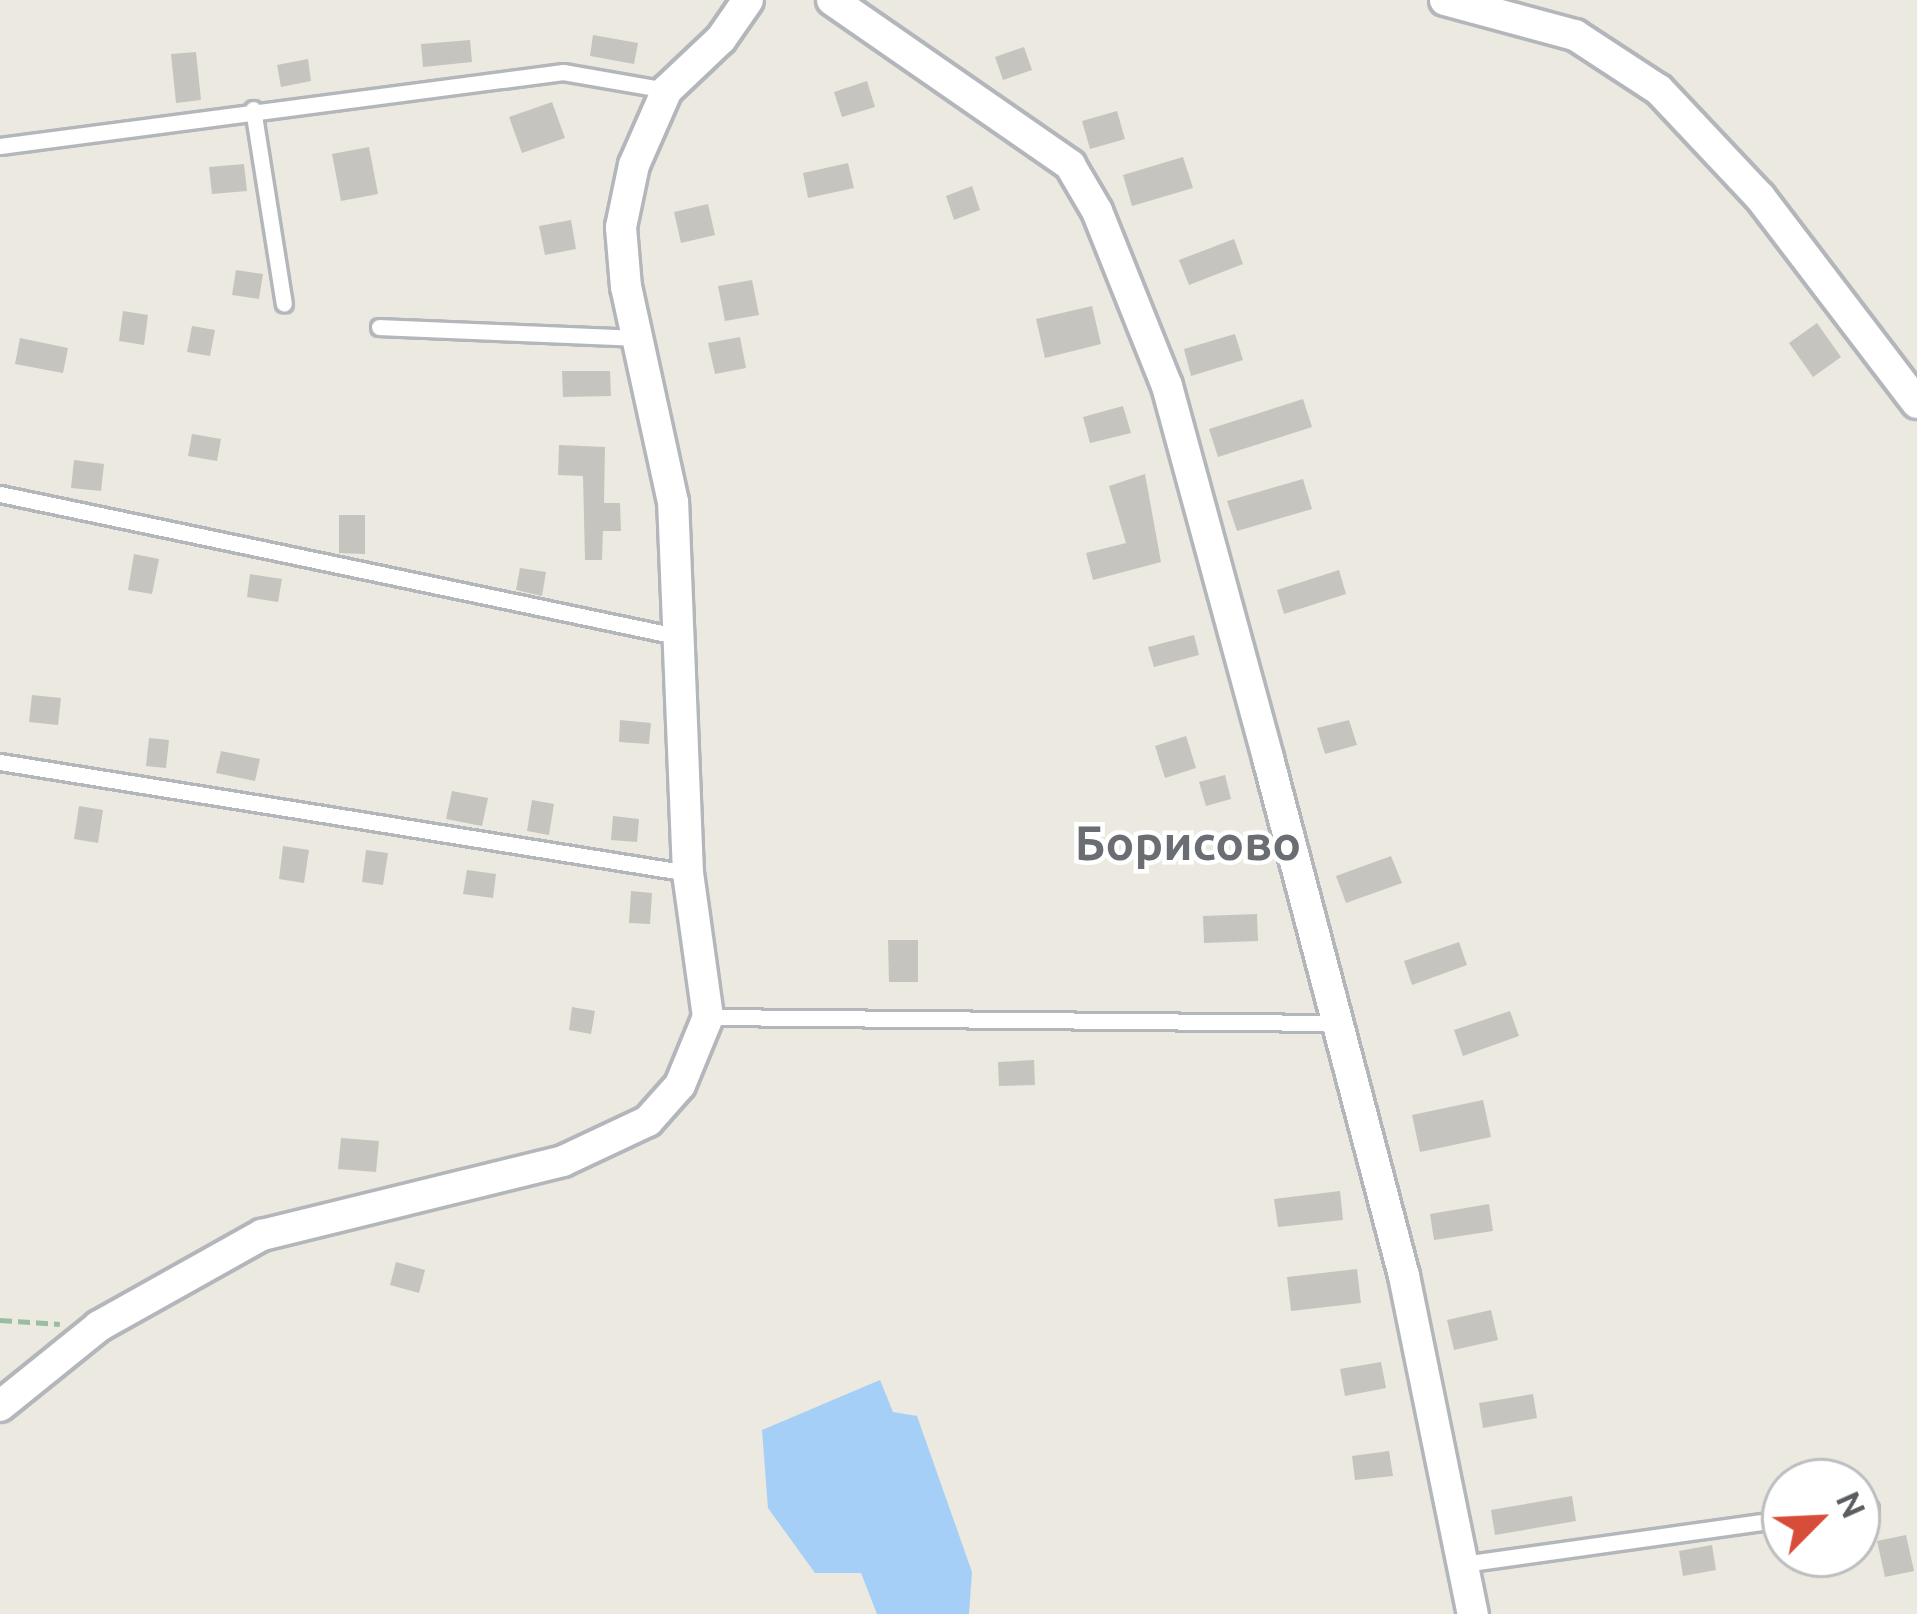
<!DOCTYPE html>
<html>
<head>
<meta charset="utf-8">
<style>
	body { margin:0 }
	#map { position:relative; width:1917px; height:1614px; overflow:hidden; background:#ebe9e0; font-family:Ubuntu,sans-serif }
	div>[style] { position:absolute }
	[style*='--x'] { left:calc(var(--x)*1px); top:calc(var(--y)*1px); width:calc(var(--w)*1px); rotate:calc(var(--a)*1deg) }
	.water>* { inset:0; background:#a5cff6 }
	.building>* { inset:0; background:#c6c4be }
	.path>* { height:4.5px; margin-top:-2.25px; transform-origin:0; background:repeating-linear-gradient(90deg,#97bea4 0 12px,transparent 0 18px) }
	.roads { filter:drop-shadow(3px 0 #b3b6ba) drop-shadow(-3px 0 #b3b6ba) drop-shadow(0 3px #b3b6ba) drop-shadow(0 -3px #b3b6ba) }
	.lane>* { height:15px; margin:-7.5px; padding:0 7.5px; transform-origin:7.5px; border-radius:7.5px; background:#fff }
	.street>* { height:30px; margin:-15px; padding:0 15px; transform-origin:15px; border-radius:15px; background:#fff }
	span { translate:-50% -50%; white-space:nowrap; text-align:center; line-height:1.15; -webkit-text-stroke:9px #fff; paint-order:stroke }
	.quarter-label { font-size:48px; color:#6a6e72; font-weight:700 }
	.north { position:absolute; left:1761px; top:1458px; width:120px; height:120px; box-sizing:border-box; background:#fff; border:3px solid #bdbebf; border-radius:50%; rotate:66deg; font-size:33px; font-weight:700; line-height:48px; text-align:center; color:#595c60 }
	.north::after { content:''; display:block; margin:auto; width:42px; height:54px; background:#d84d39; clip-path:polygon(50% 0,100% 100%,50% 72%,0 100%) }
</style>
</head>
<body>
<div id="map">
	<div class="water">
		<div style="clip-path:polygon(880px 1380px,893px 1412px,917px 1416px,972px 1572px,969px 1614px,877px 1614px,861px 1573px,815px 1573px,768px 1508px,762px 1430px)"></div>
	</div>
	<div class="building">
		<div style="clip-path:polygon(593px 35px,638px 43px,634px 64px,590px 56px)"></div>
		<div style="clip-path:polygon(470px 40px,472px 62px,423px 67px,421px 44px)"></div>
		<div style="clip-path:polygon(1024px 47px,1032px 70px,1003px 80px,995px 57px)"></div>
		<div style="clip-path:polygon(196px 52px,201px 100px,176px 103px,171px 54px)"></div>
		<div style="clip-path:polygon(308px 59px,311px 81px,281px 87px,277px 65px)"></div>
		<div style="clip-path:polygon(867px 81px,875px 107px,842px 117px,834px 92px)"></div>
		<div style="clip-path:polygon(552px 102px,565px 138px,522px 153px,509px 117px)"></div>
		<div style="clip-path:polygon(1117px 111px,1125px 139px,1090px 149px,1082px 121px)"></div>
		<div style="clip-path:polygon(369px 147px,378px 194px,341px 201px,332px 154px)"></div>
		<div style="clip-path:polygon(1183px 157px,1193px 188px,1132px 206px,1123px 175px)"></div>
		<div style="clip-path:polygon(848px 163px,854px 188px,808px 198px,803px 173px)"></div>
		<div style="clip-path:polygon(244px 164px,247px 191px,212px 194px,209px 167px)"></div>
		<div style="clip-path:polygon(972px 186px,980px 210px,954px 220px,946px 196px)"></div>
		<div style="clip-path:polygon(708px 204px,715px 235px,681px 243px,674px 212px)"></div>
		<div style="clip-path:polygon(571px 220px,576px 249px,545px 255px,539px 226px)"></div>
		<div style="clip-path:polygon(1234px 239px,1243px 264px,1189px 285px,1179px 260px)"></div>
		<div style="clip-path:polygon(236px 270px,263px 274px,259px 299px,232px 295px)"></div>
		<div style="clip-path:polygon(752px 280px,759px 315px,725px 321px,718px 286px)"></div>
		<div style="clip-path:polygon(1092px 306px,1101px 344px,1045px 358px,1036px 319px)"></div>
		<div style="clip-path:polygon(123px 311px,148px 315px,144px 345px,119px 341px)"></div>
		<div style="clip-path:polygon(1817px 323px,1841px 357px,1813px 377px,1789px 343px)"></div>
		<div style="clip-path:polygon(192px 326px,215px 330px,210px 356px,187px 352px)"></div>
		<div style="clip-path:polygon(1235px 334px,1243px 360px,1191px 376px,1184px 349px)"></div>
		<div style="clip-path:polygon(740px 337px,746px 368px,715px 374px,708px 343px)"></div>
		<div style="clip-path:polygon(20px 338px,68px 348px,63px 373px,15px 364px)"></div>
		<div style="clip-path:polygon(562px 371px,610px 371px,611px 396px,563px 397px)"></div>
		<div style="clip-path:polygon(1303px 399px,1312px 427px,1218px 457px,1209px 429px)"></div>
		<div style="clip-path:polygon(1123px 406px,1131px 433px,1090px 443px,1083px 417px)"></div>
		<div style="clip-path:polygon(192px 434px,221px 439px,217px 461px,188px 456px)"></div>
		<div style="clip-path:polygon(559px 445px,605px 447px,604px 503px,620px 503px,621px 531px,603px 531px,602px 560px,585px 560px,583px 476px,558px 475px)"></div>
		<div style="clip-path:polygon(74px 460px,104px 464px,101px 491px,71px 488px)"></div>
		<div style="clip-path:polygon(1145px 474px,1161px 562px,1093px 580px,1086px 553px,1126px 543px,1109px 486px)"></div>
		<div style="clip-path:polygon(1303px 479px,1312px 509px,1237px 531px,1227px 501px)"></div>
		<div style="clip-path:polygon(339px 515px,365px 515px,365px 554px,339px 553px)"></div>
		<div style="clip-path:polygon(134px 554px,159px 559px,152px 594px,128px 590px)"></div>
		<div style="clip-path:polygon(520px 568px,546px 572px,542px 596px,516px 590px)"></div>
		<div style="clip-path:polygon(1339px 570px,1346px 594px,1284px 614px,1277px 590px)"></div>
		<div style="clip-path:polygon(250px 574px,282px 579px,278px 602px,247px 597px)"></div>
		<div style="clip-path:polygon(1194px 635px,1199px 655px,1154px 667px,1148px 647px)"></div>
		<div style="clip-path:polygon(32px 695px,61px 698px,58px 725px,29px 722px)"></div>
		<div style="clip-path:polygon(620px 720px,651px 723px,649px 744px,619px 742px)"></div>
		<div style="clip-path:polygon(1349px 720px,1357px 745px,1325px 754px,1317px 728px)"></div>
		<div style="clip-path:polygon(1186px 736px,1196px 768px,1165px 778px,1155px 746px)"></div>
		<div style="clip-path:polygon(149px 738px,169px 740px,166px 768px,146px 766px)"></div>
		<div style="clip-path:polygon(221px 751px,260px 759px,255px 781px,216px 773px)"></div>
		<div style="clip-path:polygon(1225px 775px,1231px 799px,1206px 806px,1199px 782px)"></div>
		<div style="clip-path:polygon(452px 791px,488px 798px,482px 826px,446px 819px)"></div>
		<div style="clip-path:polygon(532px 800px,554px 804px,549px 835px,527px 831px)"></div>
		<div style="clip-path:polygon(79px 806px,103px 810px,98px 843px,74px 839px)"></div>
		<div style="clip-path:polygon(613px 816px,639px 819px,637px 842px,611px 840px)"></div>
		<div style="clip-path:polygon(283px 846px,309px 850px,304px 883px,279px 879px)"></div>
		<div style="clip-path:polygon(366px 850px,388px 853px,383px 885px,362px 882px)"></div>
		<div style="clip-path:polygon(1391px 856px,1402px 883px,1346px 903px,1336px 876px)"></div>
		<div style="clip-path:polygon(467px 870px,496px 874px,493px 898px,463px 894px)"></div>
		<div style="clip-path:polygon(631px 891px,652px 893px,650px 924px,629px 923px)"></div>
		<div style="clip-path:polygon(1257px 914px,1258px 941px,1204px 943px,1203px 916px)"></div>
		<div style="clip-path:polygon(888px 940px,918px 940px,918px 982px,889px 982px)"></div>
		<div style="clip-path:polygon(1459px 942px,1467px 965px,1412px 985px,1404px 961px)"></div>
		<div style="clip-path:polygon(572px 1007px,595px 1011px,591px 1034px,569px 1030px)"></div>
		<div style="clip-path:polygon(1510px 1011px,1519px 1036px,1463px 1056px,1454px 1030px)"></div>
		<div style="clip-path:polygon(1034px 1060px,1035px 1085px,999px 1086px,998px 1062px)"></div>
		<div style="clip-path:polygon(1483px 1100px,1491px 1137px,1420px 1152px,1412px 1115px)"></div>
		<div style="clip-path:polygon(341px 1138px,379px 1141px,376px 1172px,338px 1169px)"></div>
		<div style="clip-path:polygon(1340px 1191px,1343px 1220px,1278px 1227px,1274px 1199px)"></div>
		<div style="clip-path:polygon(1489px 1204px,1493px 1231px,1434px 1240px,1430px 1214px)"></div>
		<div style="clip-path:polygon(396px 1262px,425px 1270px,419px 1293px,390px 1285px)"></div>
		<div style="clip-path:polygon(1357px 1269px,1361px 1303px,1291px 1311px,1287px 1277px)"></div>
		<div style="clip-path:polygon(1491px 1310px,1498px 1340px,1454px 1350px,1447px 1320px)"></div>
		<div style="clip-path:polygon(1381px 1362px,1386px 1388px,1345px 1396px,1340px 1369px)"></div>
		<div style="clip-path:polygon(1533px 1394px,1537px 1418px,1483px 1428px,1479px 1403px)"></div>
		<div style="clip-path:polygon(1389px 1451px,1393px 1476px,1355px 1480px,1352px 1456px)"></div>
		<div style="clip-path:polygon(1572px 1496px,1576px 1521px,1495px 1535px,1491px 1510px)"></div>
		<div style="clip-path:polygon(1906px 1535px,1914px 1571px,1885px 1577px,1877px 1541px)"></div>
		<div style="clip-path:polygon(1712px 1545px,1716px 1570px,1683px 1576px,1679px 1551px)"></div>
	</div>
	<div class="path">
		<div style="--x:0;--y:1320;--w:60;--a:3.8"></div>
	</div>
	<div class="roads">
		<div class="lane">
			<div style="--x:253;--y:109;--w:197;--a:81"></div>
			<div style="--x:0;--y:146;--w:568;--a:-7.49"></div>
			<div style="--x:563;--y:72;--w:106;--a:9.8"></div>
			<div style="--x:379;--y:327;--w:259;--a:2.4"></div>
			<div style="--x:0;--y:494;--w:691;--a:11.86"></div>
			<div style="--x:0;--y:762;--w:697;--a:9.16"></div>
			<div style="--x:708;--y:1017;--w:630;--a:0.55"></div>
			<div style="--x:1857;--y:1509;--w:13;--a:-4"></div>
			<div style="--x:1463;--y:1564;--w:325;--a:-8"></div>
		</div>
		<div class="street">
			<div style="--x:832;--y:0;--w:290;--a:34.7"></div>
			<div style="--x:1070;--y:165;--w:53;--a:59.6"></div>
			<div style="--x:1097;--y:211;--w:188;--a:68.2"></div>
			<div style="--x:1167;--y:386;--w:385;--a:74.8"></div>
			<div style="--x:1268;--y:758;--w:536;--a:75.29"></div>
			<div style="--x:1404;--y:1276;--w:345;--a:78.5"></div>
			<div style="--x:1445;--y:0;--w:135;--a:15.1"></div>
			<div style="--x:1575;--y:35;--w:100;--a:33.2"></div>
			<div style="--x:1659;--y:90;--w:147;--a:46.7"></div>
			<div style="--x:1760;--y:197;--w:259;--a:52.7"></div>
			<div style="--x:0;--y:1406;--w:127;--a:-38.9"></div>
			<div style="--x:99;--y:1326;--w:187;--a:-29.2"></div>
			<div style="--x:262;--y:1235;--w:310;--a:-13.8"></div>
			<div style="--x:563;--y:1161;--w:94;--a:-25.2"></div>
			<div style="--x:648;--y:1121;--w:48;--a:-48.4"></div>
			<div style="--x:680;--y:1085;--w:74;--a:-67.6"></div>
			<div style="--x:708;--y:1017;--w:145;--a:-97.9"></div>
			<div style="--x:688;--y:873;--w:371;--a:-92.3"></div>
			<div style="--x:673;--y:502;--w:220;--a:-102.3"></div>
			<div style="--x:626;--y:287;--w:60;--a:-94.8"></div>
			<div style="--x:621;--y:227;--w:63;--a:-78.2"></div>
			<div style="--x:634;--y:165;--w:82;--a:-66.3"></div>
			<div style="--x:667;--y:90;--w:74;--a:-43.4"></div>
			<div style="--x:721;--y:39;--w:47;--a:-55.3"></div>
		</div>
	</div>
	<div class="quarter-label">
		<span style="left:1188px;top:843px">Борисово</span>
	</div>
	<div class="north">N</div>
</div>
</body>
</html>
